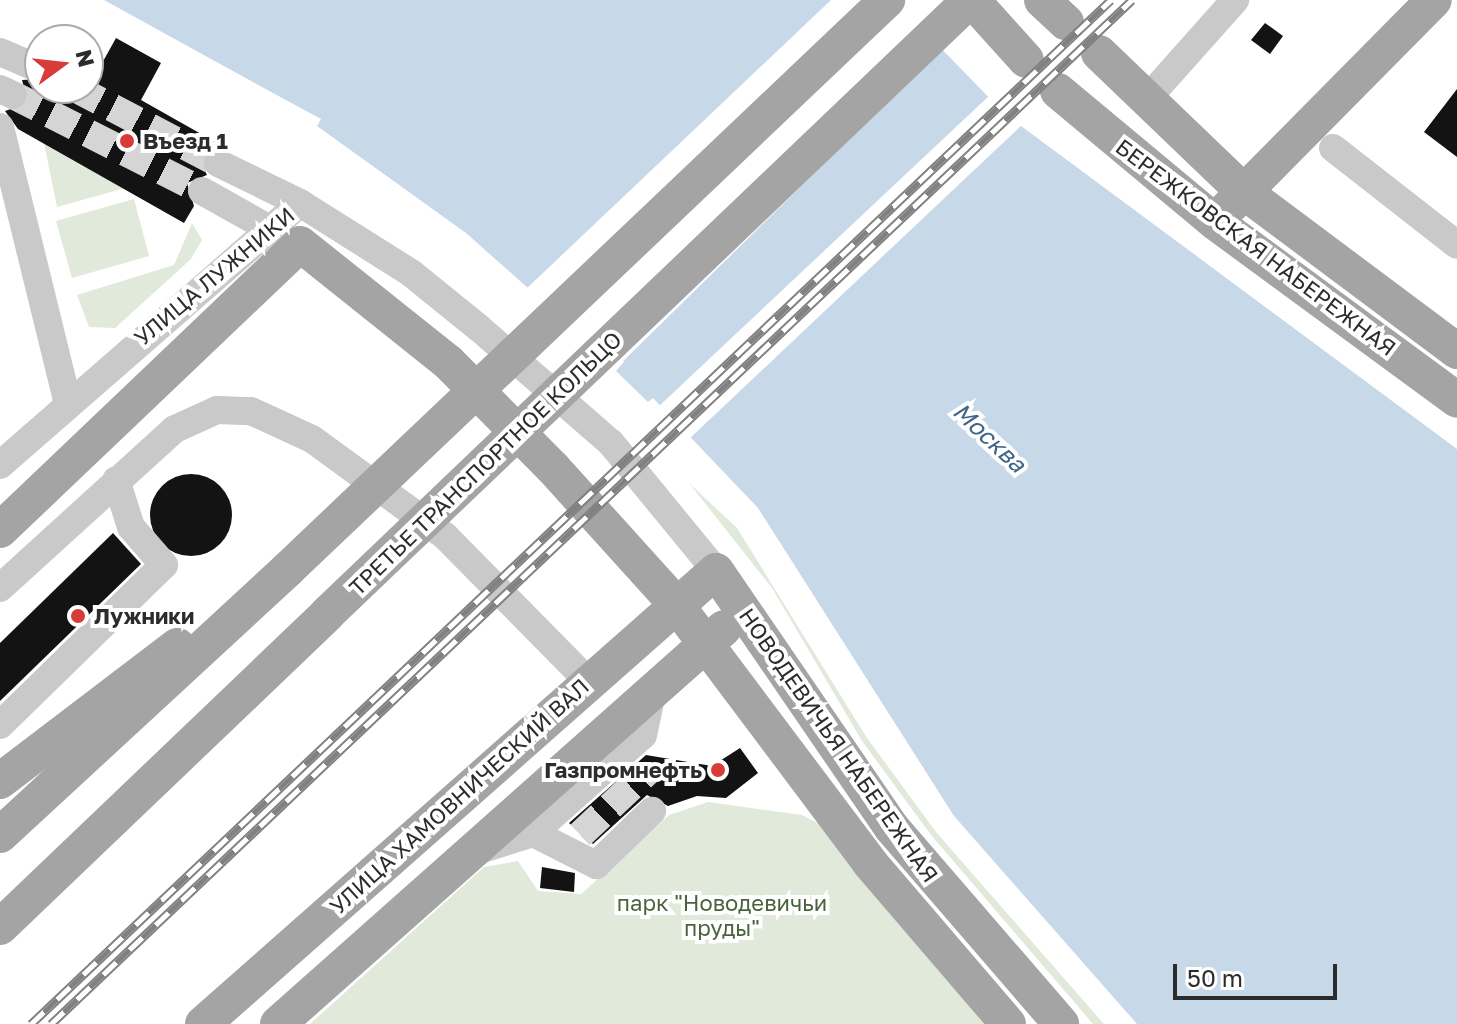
<!DOCTYPE html>
<html>
<head>
<meta charset="utf-8">
<style>
	body { margin:0 }
	#map { position:relative; width:1457px; height:1024px; overflow:hidden; background:#fff; font-family:"Golos Text",sans-serif }
	div>[style] { position:absolute }
	[style*='--x'] { left:calc(var(--x)*1px); top:calc(var(--y)*1px); width:calc(var(--w)*1px); rotate:calc(var(--a)*1deg) }
	.green>* { inset:0; background:#e0e9da }
	.water>* { inset:0; background:#c7d8e8 }
	.pier>* { inset:0; background:#fff }
	.building>* { inset:0; background:#131313 }
	.round { border-radius:50% }
	.minor-tunnel>* { height:28px; margin-top:-14px; transform-origin:0; background:repeating-linear-gradient(90deg,#d5d5d5 0 28px,transparent 0 42px) }
	.minor>* { height:28px; margin:-14px; padding:0 14px; transform-origin:14px; border-radius:14px; background:#c9c9c9 }
	.major>* { height:36px; margin:-18px; padding:0 18px; transform-origin:18px; border-radius:18px; background:#a4a4a4 }
	.rail>* { height:9px; margin-top:-4.5px; transform-origin:0; background:repeating-linear-gradient(90deg,#fff 0 18px,#818181 0 36px); box-sizing:border-box; border-block:2px solid #818181 }
	.major-bridge>* { height:36px; margin:-18px; padding:0 18px; transform-origin:18px; border-radius:18px; background:#a4a4a4 }
	.dots>* { width:22px; height:22px; translate:-50% -50%; box-sizing:border-box; border:4px solid #fff; border-radius:50% }
	span { translate:-50% -50%; white-space:nowrap; text-align:center; line-height:1.15; -webkit-text-stroke:8px #fff; paint-order:stroke }
	.poi-label { font-size:22px; color:#2c2c2c; font-weight:700 }
	.left { translate:0 -50%; text-align:left }
	.right { translate:-100% -50%; text-align:right }
	.street-label { font-size:22px; color:#2c2c2c }
	.park-label { font-size:22px; color:#4b633d }
	.water-label { font-size:24px; color:#406587; font-style:italic }
	.north { position:absolute; left:24px; top:24px; width:80px; height:80px; box-sizing:border-box; background:#fff; border:2px solid #ababab; border-radius:50%; rotate:75deg; font-size:22px; font-weight:700; line-height:32px; text-align:center; color:#2c2c2c }
	.north::after { content:''; display:block; margin:auto; width:28px; height:36px; background:#d73c39; clip-path:polygon(50% 0,100% 100%,50% 72%,0 100%) }
	.scale { position:absolute; left:1173px; top:964px; width:164px; height:36px; box-sizing:border-box; border:4px solid #2c2c2c; border-top:0; padding-left:10px; font-size:24px; line-height:28px; white-space:nowrap; color:#2c2c2c; -webkit-text-stroke:6px #fff; paint-order:stroke }
</style>
</head>
<body>
<div id="map">
	<div class="green">
		<div style="clip-path:polygon(44px 143px,129px 187px,57px 207px)"></div>
		<div style="clip-path:polygon(134px 199px,149px 256px,72px 278px,56px 221px)"></div>
		<div style="clip-path:polygon(192px 223px,202px 240px,191px 259px,115px 328px,89px 327px,77px 295px,174px 265px)"></div>
		<div style="clip-path:polygon(689px 483px,737px 528px,867px 738px,936px 832px,1104px 1024px,1093px 1024px,931px 835px,862px 741px,772px 588px)"></div>
		<div style="clip-path:polygon(708px 802px,802px 815px,825px 827px,984px 1024px,310px 1024px,484px 867px,518px 861px,538px 891px,581px 894px,669px 815px)"></div>
	</div>
	<div class="water">
		<div style="clip-path:polygon(104px 0,894px 0,1005px 114px,1457px 449px,1457px 1024px,1137px 1024px,954px 816px,758px 508px,653px 398px,648px 402px,616px 371px,624px 362px,547px 289px,538px 297px,466px 233px,317px 126px,320px 119px)"></div>
	</div>
	<div class="pier">
		<div style="clip-path:polygon(100px 0,321px 119px,315px 130px,315px 121px)"></div>
		<div style="clip-path:polygon(831px 0,899px 0,944px 46px,612px 372px,619px 363px,546px 294px,537px 301px,525px 290px)"></div>
		<div style="clip-path:polygon(991px 94px,1024px 123px,688px 440px,657px 408px)"></div>
	</div>
	<div class="building">
		<div style="clip-path:polygon(1265px 23px,1283px 36px,1270px 54px,1251px 40px)"></div>
		<div style="clip-path:polygon(116px 38px,161px 63px,141px 100px,226px 148px,208px 149px,201px 163px,207px 175px,187px 183px,194px 206px,184px 223px,18px 129px,5px 111px,28px 103px,22px 80px,40px 79px,40px 88px,88px 88px,88px 70px,96px 74px)"></div>
		<div style="clip-path:polygon(1457px 89px,1457px 157px,1424px 132px)"></div>
		<div class="round" style="left:150px;top:474px;width:82px;height:82px"></div>
		<div style="clip-path:polygon(113px 533px,141px 564px,0 701px,0 643px)"></div>
		<div style="clip-path:polygon(740px 748px,758px 773px,726px 798px,697px 796px,668px 806px,647px 795px,593px 844px,569px 823px,646px 755px,712px 766px)"></div>
		<div style="clip-path:polygon(542px 867px,575px 873px,574px 892px,540px 888px)"></div>
	</div>
	<div class="minor-tunnel">
		<div style="--x:75;--y:88;--w:161;--a:27.7"></div>
		<div style="--x:13;--y:95;--w:212;--a:26.9"></div>
		<div style="--x:580;--y:835;--w:93;--a:-43.3"></div>
	</div>
	<div class="minor">
		<div style="--x:0;--y:52;--w:34;--a:23"></div>
		<div style="--x:0;--y:89;--w:14;--a:25"></div>
		<div style="--x:1146;--y:100;--w:134;--a:-48.3"></div>
		<div style="--x:0;--y:127;--w:281;--a:76.2"></div>
		<div style="--x:1333;--y:148;--w:157;--a:38"></div>
		<div style="--x:218;--y:163;--w:91;--a:26"></div>
		<div style="--x:300;--y:203;--w:131;--a:32.2"></div>
		<div style="--x:411;--y:273;--w:87;--a:39"></div>
		<div style="--x:479;--y:328;--w:175;--a:41.1"></div>
		<div style="--x:611;--y:443;--w:166;--a:50.6"></div>
		<div style="--x:202;--y:191;--w:94;--a:29.3"></div>
		<div style="--x:0;--y:465;--w:398;--a:-41.1"></div>
		<div style="--x:0;--y:588;--w:236;--a:-42.3"></div>
		<div style="--x:175;--y:429;--w:46;--a:-24.3"></div>
		<div style="--x:217;--y:410;--w:34;--a:2"></div>
		<div style="--x:251;--y:411;--w:67;--a:24.7"></div>
		<div style="--x:312;--y:439;--w:165;--a:36.1"></div>
		<div style="--x:445;--y:536;--w:204;--a:45.4"></div>
		<div style="--x:0;--y:725;--w:229;--a:-44.3"></div>
		<div style="--x:164;--y:565;--w:50;--a:-131"></div>
		<div style="--x:131;--y:527;--w:49;--a:-107.7"></div>
		<div style="--x:533;--y:833;--w:71;--a:26.9"></div>
		<div style="--x:596;--y:865;--w:78;--a:-44"></div>
		<div style="--x:476;--y:851;--w:60;--a:-17.5"></div>
		<div style="--x:533;--y:833;--w:147;--a:-41.7"></div>
		<div style="--x:643;--y:735;--w:48;--a:-78"></div>
	</div>
	<div class="major">
		<div style="--x:1042;--y:0;--w:33;--a:43"></div>
		<div style="--x:981;--y:10;--w:67;--a:48"></div>
		<div style="--x:1099;--y:53;--w:199;--a:43.8"></div>
		<div style="--x:1243;--y:191;--w:267;--a:36.8"></div>
		<div style="--x:1058;--y:91;--w:204;--a:39.8"></div>
		<div style="--x:1215;--y:222;--w:300;--a:36.3"></div>
		<div style="--x:1227;--y:209;--w:294;--a:-45.3"></div>
		<div style="--x:0;--y:530;--w:414;--a:-43.6"></div>
		<div style="--x:300;--y:244;--w:189;--a:38.6"></div>
		<div style="--x:448;--y:362;--w:149;--a:45.3"></div>
		<div style="--x:553;--y:468;--w:182;--a:47.9"></div>
		<div style="--x:675;--y:603;--w:325;--a:53.1"></div>
		<div style="--x:870;--y:863;--w:212;--a:49.4"></div>
		<div style="--x:0;--y:781;--w:223;--a:-37.3"></div>
		<div style="--x:0;--y:835;--w:391;--a:-42.7"></div>
		<div style="--x:0;--y:927;--w:453;--a:-43.7"></div>
		<div style="--x:203;--y:1024;--w:684;--a:-41.45"></div>
		<div style="--x:716;--y:571;--w:311;--a:55.6"></div>
		<div style="--x:892;--y:828;--w:259;--a:49.2"></div>
		<div style="--x:278;--y:1024;--w:596;--a:-41.6"></div>
	</div>
	<div class="rail">
		<div style="--x:31;--y:1024;--w:1488;--a:-43.48"></div>
		<div style="--x:51;--y:1024;--w:1489;--a:-43.45"></div>
	</div>
	<div class="major-bridge">
		<div style="--x:287;--y:570;--w:828;--a:-43.53"></div>
		<div style="--x:327;--y:614;--w:889;--a:-43.68"></div>
	</div>
	<div class="dots">
		<div style="left:127px;top:141px;background:#d73c39"></div>
		<div style="left:78px;top:616px;background:#d73c39"></div>
		<div style="left:718px;top:770px;background:#d73c39"></div>
	</div>
	<div class="poi-label">
		<span class="left" style="left:143px;top:141px">Въезд 1</span>
		<span class="left" style="left:94px;top:616px">Лужники</span>
		<span class="right" style="left:702px;top:770px">Газпромнефть</span>
	</div>
	<div class="street-label">
		<span style="left:1256px;top:247px;rotate:37deg">БЕРЕЖКОВСКАЯ НАБЕРЕЖНАЯ</span>
		<span style="left:214px;top:276px;rotate:-40deg">УЛИЦА ЛУЖНИКИ</span>
		<span style="left:485px;top:463px;rotate:-44deg">ТРЕТЬЕ ТРАНСПОРТНОЕ КОЛЬЦО</span>
		<span style="left:839px;top:745px;rotate:55deg">НОВОДЕВИЧЬЯ НАБЕРЕЖНАЯ</span>
		<span style="left:459px;top:796px;rotate:-42deg">УЛИЦА ХАМОВНИЧЕСКИЙ ВАЛ</span>
	</div>
	<div class="park-label">
		<span style="left:722px;top:915px">парк "Новодевичьи<br>пруды"</span>
	</div>
	<div class="water-label">
		<span style="left:990px;top:437px;rotate:43deg">Москва</span>
	</div>
	<div class="north">N</div>
	<div class="scale">50 m</div>
</div>
</body>
</html>
